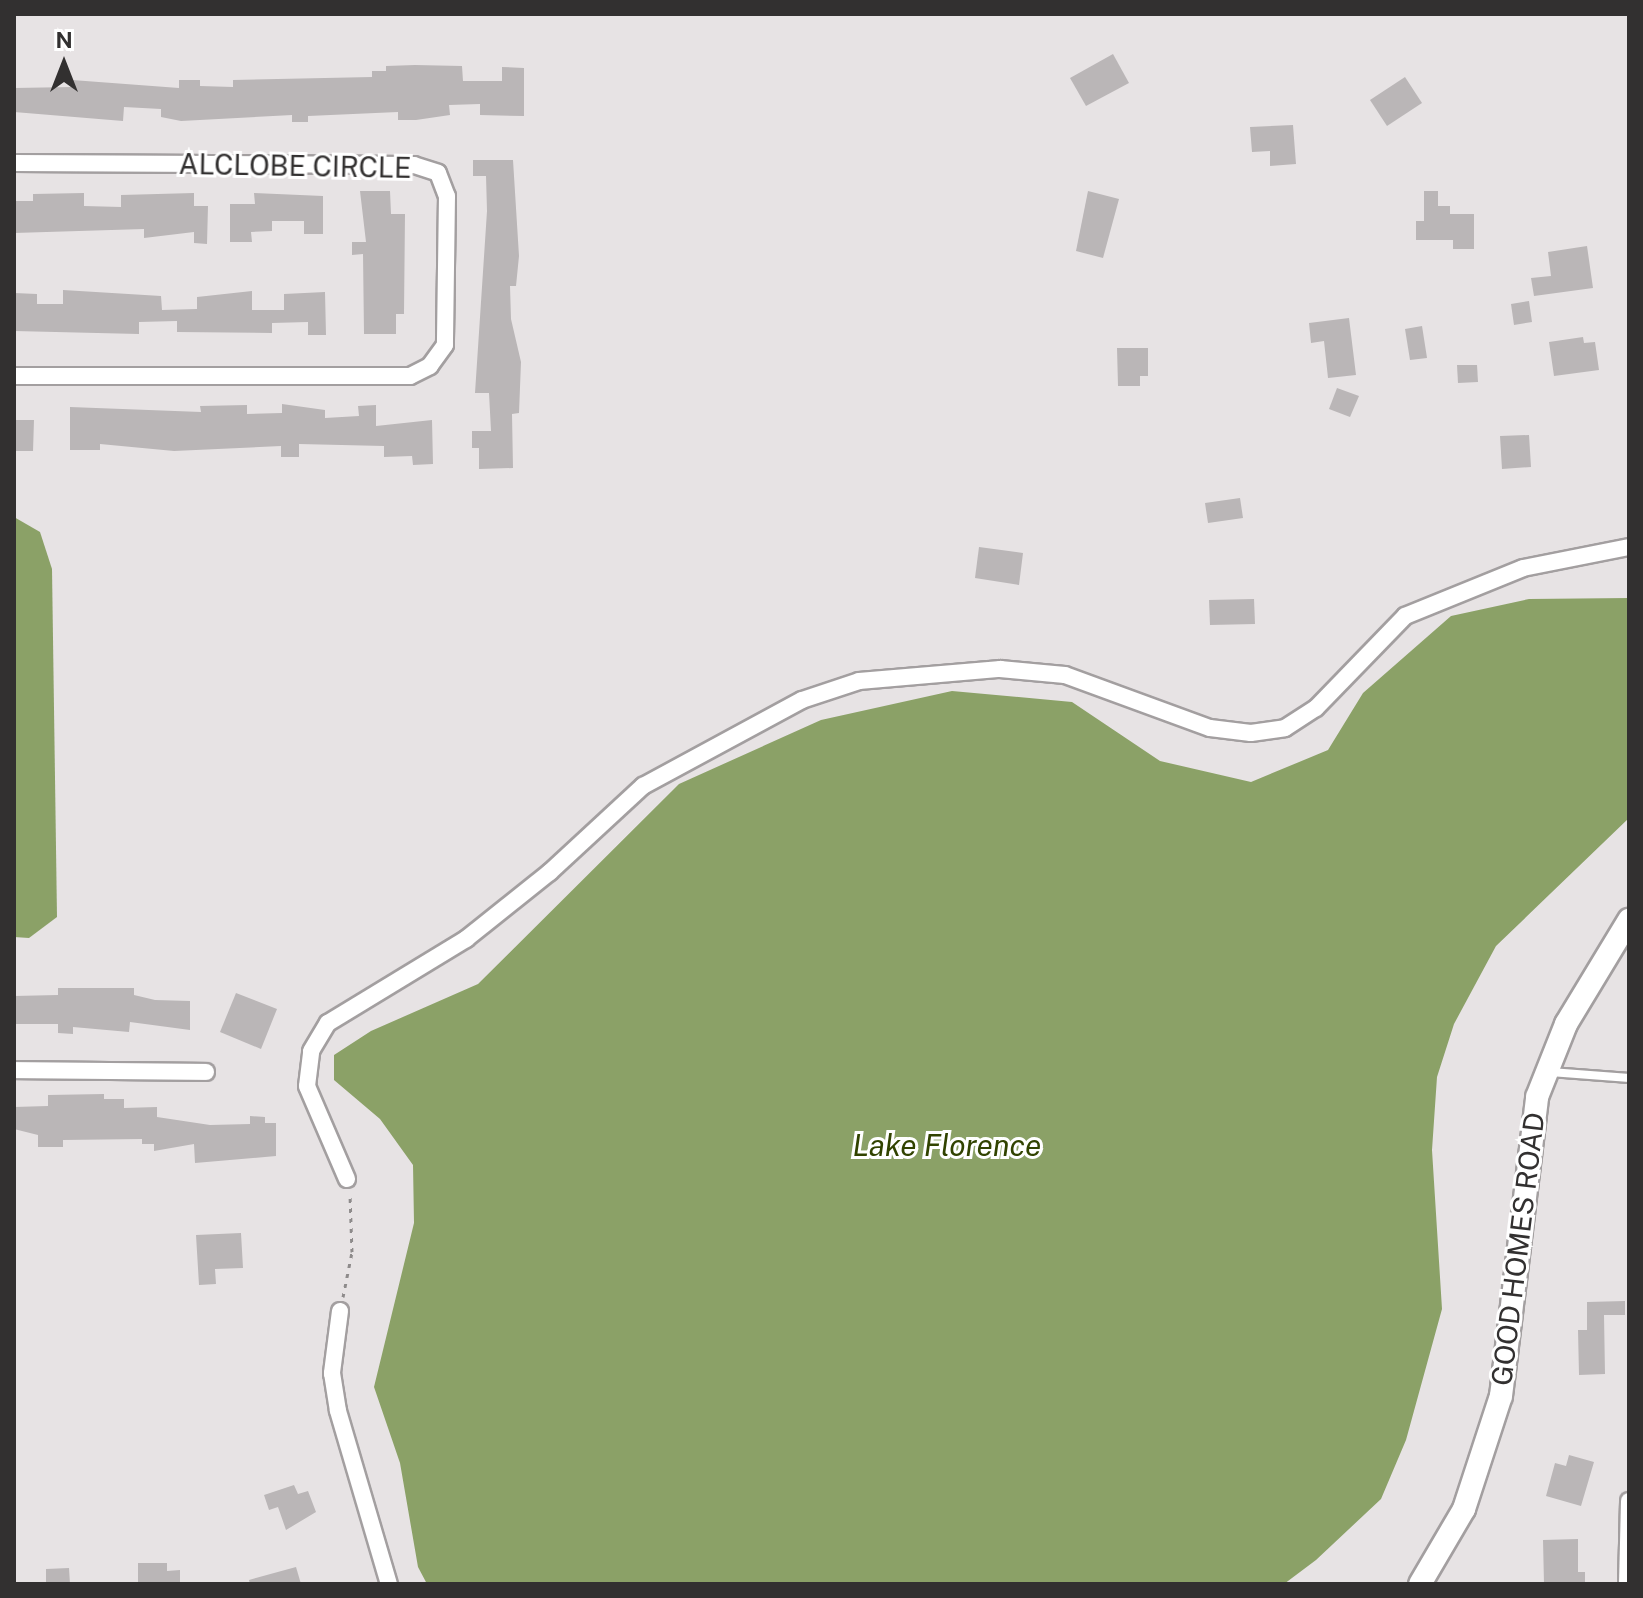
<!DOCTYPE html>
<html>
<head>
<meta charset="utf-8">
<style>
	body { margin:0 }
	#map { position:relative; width:1643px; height:1598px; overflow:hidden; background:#e7e3e4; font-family:"Public Sans",sans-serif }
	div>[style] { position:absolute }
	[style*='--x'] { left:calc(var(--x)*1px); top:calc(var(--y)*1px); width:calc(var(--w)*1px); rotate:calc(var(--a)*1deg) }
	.water>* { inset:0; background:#8ba167 }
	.building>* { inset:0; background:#bab6b7 }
	.path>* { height:3px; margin-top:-1.5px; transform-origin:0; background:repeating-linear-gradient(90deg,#8e8b8b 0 4px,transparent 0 10px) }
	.roads { filter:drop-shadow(2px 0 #a39fa0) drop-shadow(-2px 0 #a39fa0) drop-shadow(0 2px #a39fa0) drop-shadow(0 -2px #a39fa0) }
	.service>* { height:8px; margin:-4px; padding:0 4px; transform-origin:4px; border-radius:4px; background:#fff }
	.minor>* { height:16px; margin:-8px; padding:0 8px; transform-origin:8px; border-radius:8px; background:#fff }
	.tertiary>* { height:22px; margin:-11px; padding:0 11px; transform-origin:11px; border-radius:11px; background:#fff }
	span { translate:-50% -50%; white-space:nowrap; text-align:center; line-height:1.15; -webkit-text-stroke:6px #fff; paint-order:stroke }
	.street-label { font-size:28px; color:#323030 }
	.water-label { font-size:30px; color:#314300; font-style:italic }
	.frame { position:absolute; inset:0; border:16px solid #323030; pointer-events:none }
	.north { position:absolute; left:24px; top:24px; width:80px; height:80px; -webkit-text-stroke:6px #fff; paint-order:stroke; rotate:0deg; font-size:22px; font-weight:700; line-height:32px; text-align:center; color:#323030 }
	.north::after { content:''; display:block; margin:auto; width:28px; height:36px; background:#323030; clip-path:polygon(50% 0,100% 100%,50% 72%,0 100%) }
</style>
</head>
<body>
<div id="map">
	<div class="water">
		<div style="clip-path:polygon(14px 517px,40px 532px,52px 569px,57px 917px,29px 938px,14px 937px)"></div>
		<div style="clip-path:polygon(1629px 598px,1629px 818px,1496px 946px,1454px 1024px,1437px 1077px,1432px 1150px,1442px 1309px,1406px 1440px,1381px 1499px,1316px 1560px,1284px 1584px,427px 1584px,418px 1567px,400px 1463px,374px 1387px,414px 1223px,413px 1165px,380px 1119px,334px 1080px,334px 1055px,371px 1031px,478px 984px,679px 784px,821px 720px,952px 691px,1072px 702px,1160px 761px,1251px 782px,1328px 750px,1363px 693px,1451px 616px,1529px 599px)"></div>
	</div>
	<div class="building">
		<div style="clip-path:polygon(1113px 54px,1129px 83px,1086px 106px,1070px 78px)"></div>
		<div style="clip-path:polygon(415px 65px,462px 66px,463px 81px,502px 81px,502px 67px,524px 68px,524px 116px,480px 115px,480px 104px,449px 105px,450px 115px,416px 120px,398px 120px,398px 112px,308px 116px,308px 122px,292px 122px,292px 115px,181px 121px,161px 117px,161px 109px,124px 107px,123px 121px,14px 112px,14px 88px,72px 87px,72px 80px,179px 88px,179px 80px,200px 80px,200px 86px,233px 87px,233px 80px,372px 77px,372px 71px,386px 71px,386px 66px)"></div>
		<div style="clip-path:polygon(1405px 77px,1422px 103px,1387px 126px,1370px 100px)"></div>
		<div style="clip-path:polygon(1293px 125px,1296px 164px,1270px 166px,1270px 151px,1252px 152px,1250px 127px)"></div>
		<div style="clip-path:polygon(473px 160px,513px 160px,519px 256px,516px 286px,510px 286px,511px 319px,521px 362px,519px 413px,512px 414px,513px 468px,479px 469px,479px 448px,472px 448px,472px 431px,491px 431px,489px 393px,475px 393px,487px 211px,486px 176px,473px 176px)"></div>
		<div style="clip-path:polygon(360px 191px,390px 191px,391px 214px,405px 214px,404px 314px,396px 314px,396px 334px,364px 334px,363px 254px,352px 255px,352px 242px,366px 242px)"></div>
		<div style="clip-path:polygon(1088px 191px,1119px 199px,1103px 258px,1076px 251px)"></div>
		<div style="clip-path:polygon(1424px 191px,1438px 191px,1438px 206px,1450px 206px,1450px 214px,1474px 214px,1474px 249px,1453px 249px,1453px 240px,1416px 240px,1416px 221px,1424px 221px)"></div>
		<div style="clip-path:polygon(84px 193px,84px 206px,121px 207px,121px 195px,194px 193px,194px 206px,208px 206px,207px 244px,194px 243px,194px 232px,144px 238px,144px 229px,14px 233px,14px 201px,33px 201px,33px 194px)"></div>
		<div style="clip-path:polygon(254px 193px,323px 196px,323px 234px,304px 234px,304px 221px,272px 221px,272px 231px,251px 232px,252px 242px,230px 242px,230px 204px,255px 204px)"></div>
		<div style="clip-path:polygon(1587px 246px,1593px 288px,1534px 296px,1531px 278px,1551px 276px,1548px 252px)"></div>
		<div style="clip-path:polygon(63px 290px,161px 296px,162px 310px,197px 309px,197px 297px,252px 291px,252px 310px,284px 310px,284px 294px,325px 292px,326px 335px,308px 335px,308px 322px,272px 323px,272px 333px,177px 332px,177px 321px,139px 322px,139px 334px,14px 331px,14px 293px,37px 294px,37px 304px,63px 304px)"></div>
		<div style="clip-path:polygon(1529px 301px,1532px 322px,1514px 325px,1511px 304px)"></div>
		<div style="clip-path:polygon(1349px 318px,1356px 375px,1328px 378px,1324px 341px,1311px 343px,1309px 323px)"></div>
		<div style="clip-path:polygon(1422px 326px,1427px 358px,1410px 360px,1405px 329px)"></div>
		<div style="clip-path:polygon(1583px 337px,1584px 343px,1595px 342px,1599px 370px,1554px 376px,1549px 342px)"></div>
		<div style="clip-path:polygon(1117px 348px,1148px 348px,1148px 376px,1140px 376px,1140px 386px,1118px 386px)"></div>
		<div style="clip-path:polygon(1457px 365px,1477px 365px,1478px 382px,1458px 383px)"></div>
		<div style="clip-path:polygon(1337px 388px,1359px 396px,1350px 417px,1329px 409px)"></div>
		<div style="clip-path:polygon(282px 404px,325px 410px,325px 418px,359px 416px,358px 406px,376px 405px,376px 426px,432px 420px,433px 464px,413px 465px,412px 456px,384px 457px,384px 446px,299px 444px,299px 457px,281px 457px,281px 446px,174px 451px,100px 444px,100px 450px,70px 450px,70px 407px,201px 412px,200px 406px,247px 405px,247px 414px,282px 413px)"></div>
		<div style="clip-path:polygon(14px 420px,34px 420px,33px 451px,14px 451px)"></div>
		<div style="clip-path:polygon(1529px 435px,1531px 467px,1502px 469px,1500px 436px)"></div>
		<div style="clip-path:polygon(1240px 498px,1243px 518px,1208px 523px,1205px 503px)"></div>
		<div style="clip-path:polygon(979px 547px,1023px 553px,1019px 585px,975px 578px)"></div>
		<div style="clip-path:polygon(1254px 599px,1255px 624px,1210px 625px,1209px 600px)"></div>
		<div style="clip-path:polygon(58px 988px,134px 988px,134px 995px,155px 1000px,190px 1001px,190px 1030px,130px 1022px,129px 1032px,73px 1027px,73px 1034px,58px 1033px,58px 1024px,14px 1024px,14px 996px,58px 995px)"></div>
		<div style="clip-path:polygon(236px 993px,277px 1009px,261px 1049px,220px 1032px)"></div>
		<div style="clip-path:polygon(104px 1094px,104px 1099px,124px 1099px,124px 1108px,157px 1107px,157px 1117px,210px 1125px,250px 1124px,250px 1116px,265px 1117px,265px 1123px,276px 1123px,276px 1156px,195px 1163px,194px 1144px,154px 1151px,154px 1144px,142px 1144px,142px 1139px,63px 1140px,63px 1147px,38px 1147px,38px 1135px,14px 1129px,14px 1107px,48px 1106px,48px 1095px)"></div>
		<div style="clip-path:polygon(241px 1233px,243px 1268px,215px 1269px,216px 1284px,199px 1285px,196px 1235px)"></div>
		<div style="clip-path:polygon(1625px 1301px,1625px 1315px,1604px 1315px,1605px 1374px,1579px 1375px,1578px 1330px,1587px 1330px,1587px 1302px)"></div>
		<div style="clip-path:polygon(1569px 1455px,1594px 1462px,1581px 1506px,1546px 1496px,1555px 1463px,1566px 1466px)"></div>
		<div style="clip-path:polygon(294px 1485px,298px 1494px,308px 1491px,316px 1512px,286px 1530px,278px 1507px,269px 1510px,264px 1495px)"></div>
		<div style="clip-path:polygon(1578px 1539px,1578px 1572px,1585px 1572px,1585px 1584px,1544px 1584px,1543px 1540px)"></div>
		<div style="clip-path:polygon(138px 1563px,167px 1563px,167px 1571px,180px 1570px,180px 1584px,138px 1584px)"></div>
		<div style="clip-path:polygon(296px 1567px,301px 1584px,250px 1584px,249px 1580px)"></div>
		<div style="clip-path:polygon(69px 1568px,70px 1584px,46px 1584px,46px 1569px)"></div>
	</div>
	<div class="path">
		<div style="--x:343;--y:1297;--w:46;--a:-78.7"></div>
		<div style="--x:352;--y:1252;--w:58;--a:-92"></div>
	</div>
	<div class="roads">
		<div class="service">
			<div style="--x:1551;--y:1072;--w:78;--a:4.4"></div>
		</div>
		<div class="minor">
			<div style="--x:14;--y:163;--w:400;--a:0.3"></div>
			<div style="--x:414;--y:165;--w:25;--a:18"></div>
			<div style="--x:438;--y:173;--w:25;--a:69"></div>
			<div style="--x:447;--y:196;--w:149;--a:90.8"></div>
			<div style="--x:445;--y:345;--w:26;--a:126"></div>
			<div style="--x:430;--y:366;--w:22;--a:153"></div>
			<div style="--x:410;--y:376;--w:396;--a:180"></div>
			<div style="--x:14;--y:1070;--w:192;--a:0.6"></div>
			<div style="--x:347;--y:1179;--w:101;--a:-113.3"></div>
			<div style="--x:307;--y:1086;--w:35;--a:-83"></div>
			<div style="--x:311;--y:1051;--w:33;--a:-59"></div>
			<div style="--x:328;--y:1023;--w:162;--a:-31.3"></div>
			<div style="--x:466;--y:939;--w:107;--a:-38.6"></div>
			<div style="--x:550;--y:872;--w:127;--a:-42.8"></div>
			<div style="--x:643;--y:786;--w:181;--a:-28.4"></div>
			<div style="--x:802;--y:700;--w:60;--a:-18.4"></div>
			<div style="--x:859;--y:681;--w:142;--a:-4.9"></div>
			<div style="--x:1000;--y:669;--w:65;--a:5.3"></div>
			<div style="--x:1065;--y:675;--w:154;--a:20.1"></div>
			<div style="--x:1210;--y:728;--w:41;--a:7"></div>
			<div style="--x:1251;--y:733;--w:34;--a:-8"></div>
			<div style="--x:1285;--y:728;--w:37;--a:-33"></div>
			<div style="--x:1316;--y:708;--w:128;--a:-45.9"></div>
			<div style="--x:1405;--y:616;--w:127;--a:-22.1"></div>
			<div style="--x:1523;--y:568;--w:108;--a:-11.2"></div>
			<div style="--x:340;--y:1311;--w:63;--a:97.4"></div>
			<div style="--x:332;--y:1373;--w:38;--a:81"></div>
			<div style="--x:338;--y:1411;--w:180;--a:73.6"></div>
			<div style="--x:1627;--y:1584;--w:83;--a:-88.6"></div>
		</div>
		<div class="tertiary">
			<div style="--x:1420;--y:1584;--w:87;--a:-59.6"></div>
			<div style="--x:1464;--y:1509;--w:119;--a:-71.9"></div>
			<div style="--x:1501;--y:1396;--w:301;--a:-83.1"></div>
			<div style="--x:1537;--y:1097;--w:79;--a:-68.3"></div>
			<div style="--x:1566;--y:1024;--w:122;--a:-58.8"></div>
		</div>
	</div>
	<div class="street-label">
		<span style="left:295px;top:166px;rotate:1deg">ALCLOBE CIRCLE</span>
		<span style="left:1518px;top:1249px;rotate:-83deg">GOOD HOMES ROAD</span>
	</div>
	<div class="water-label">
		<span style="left:947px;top:1145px">Lake Florence</span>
	</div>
	<div class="frame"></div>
	<div class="north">N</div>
</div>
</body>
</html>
